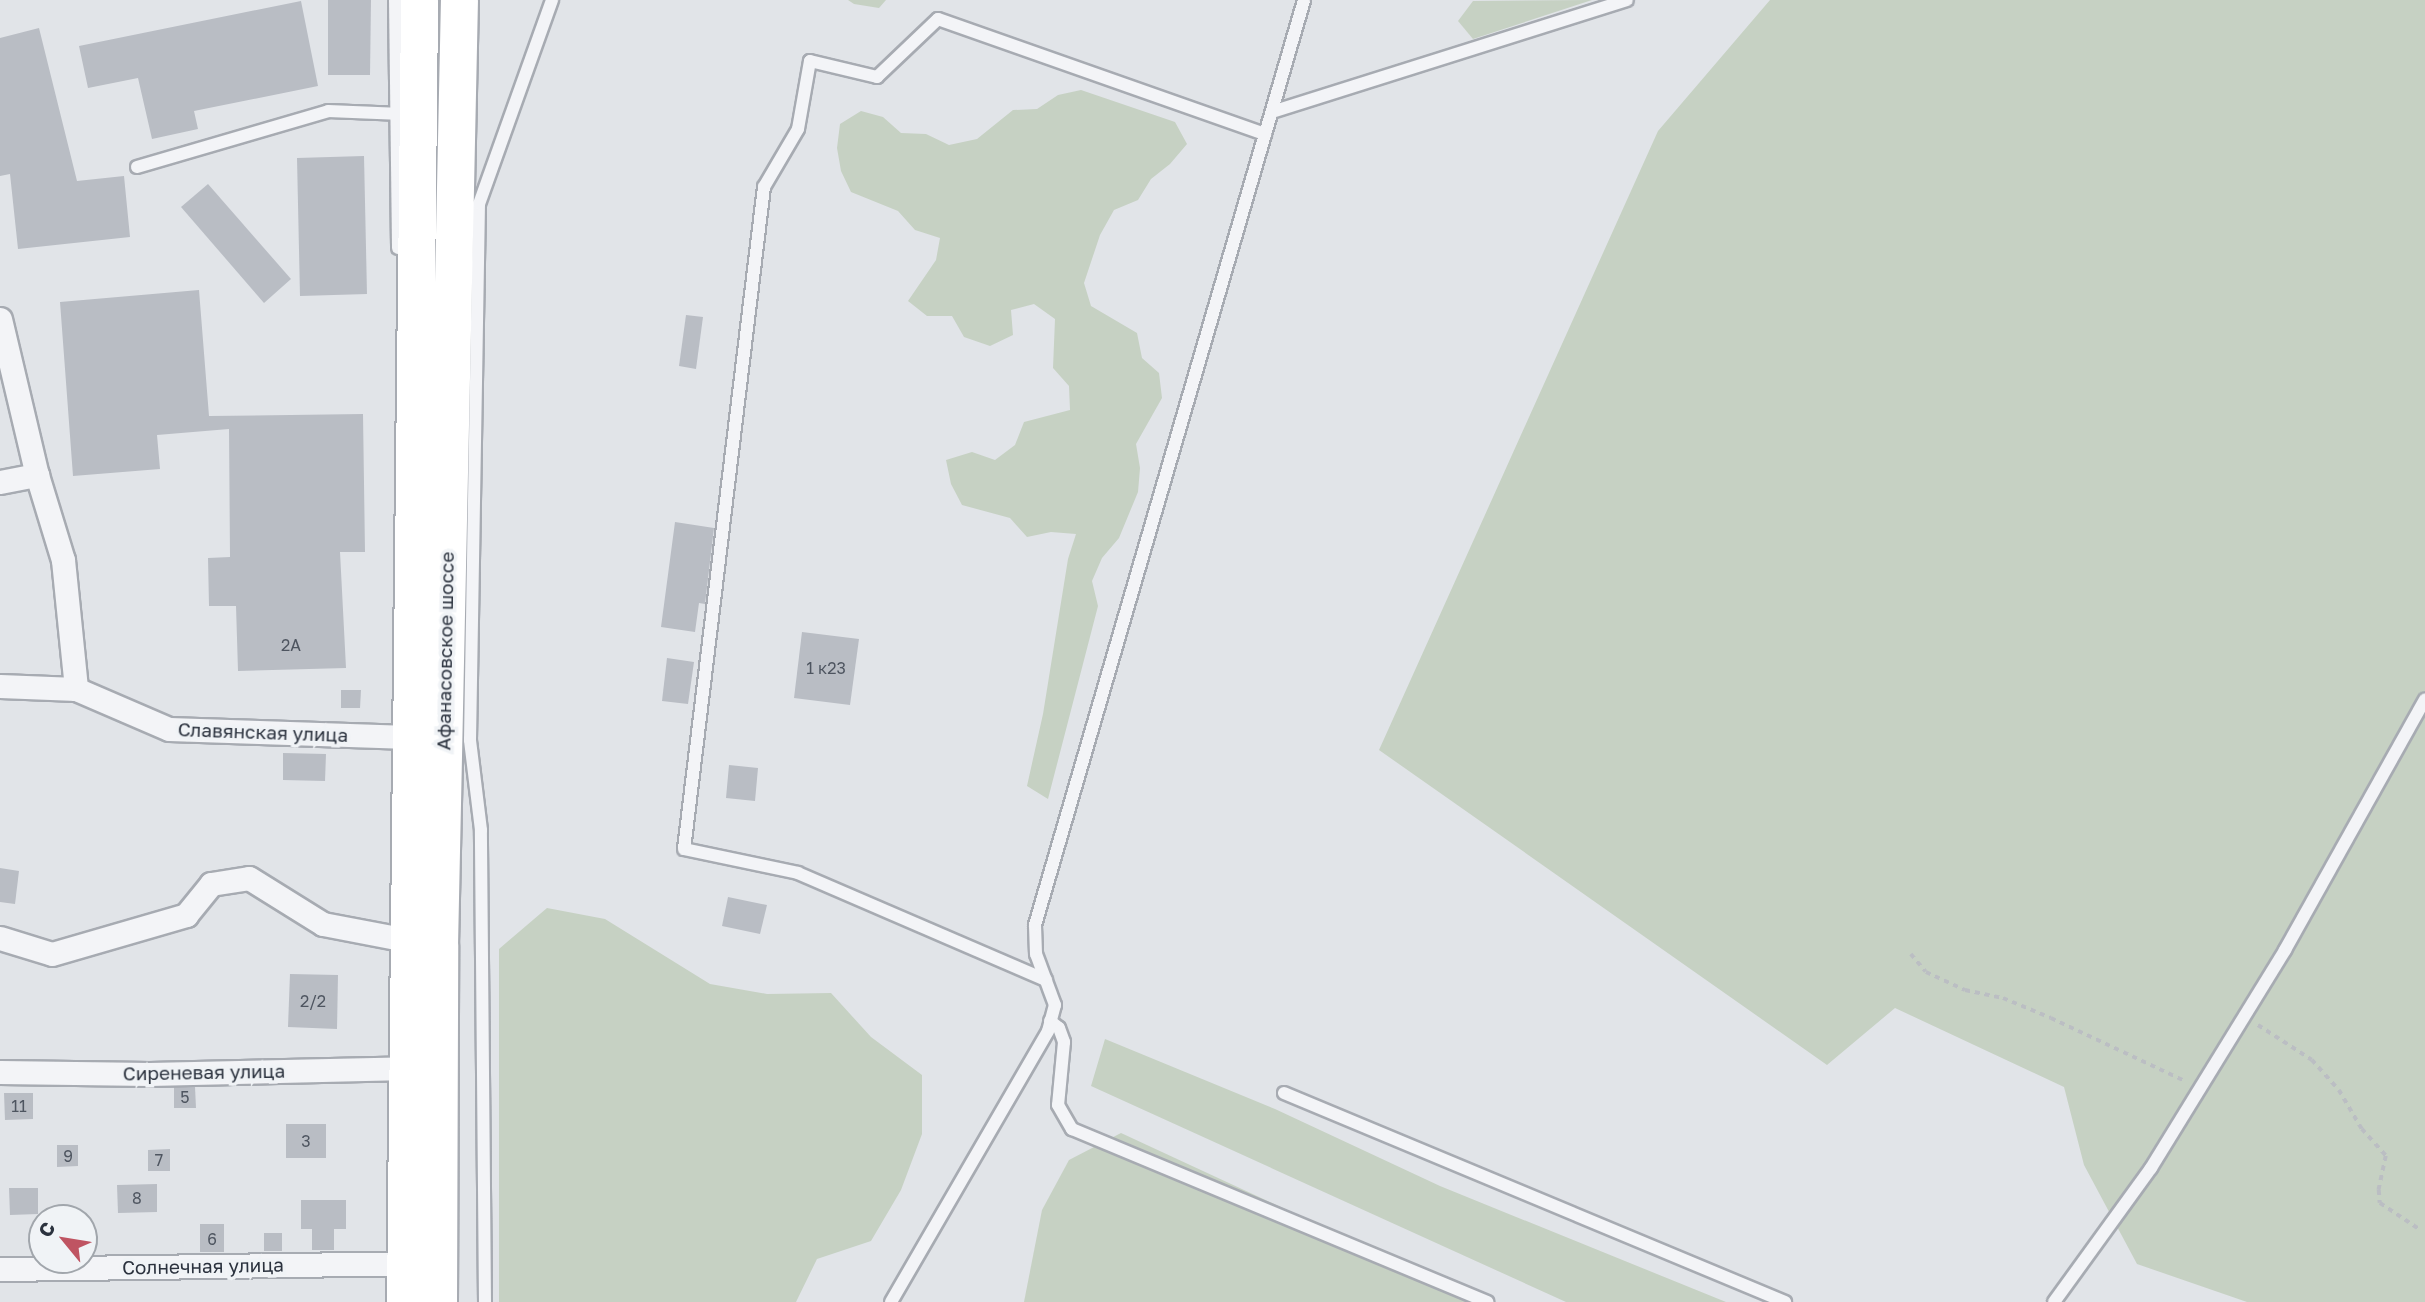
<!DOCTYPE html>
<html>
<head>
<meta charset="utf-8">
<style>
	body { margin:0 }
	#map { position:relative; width:2425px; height:1302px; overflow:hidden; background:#e1e4e8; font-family:"Golos Text",sans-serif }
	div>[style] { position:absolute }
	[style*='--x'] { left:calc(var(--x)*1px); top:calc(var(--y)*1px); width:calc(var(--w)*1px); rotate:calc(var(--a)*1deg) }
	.green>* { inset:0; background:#c6d1c3 }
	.building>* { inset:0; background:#b9bdc4 }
	.path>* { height:3.5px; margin-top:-1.75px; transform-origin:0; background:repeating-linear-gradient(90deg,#bbbec3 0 5px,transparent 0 10px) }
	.roads { filter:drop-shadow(2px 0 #a7abb2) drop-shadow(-2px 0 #a7abb2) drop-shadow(0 2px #a7abb2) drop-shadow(0 -2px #a7abb2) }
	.lane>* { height:12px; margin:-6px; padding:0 6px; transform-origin:6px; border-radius:6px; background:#f3f4f7 }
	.street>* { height:23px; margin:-11.5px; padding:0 11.5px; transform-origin:11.5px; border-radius:11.5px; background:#f3f4f7 }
	.primary>* { height:37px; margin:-18.5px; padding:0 18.5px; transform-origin:18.5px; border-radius:18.5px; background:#fff }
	span { translate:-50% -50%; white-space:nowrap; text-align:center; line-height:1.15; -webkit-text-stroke:7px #f0f3f6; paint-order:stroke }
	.number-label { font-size:16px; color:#4e5560 }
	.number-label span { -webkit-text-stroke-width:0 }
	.street-label { font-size:19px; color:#2b323e }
	.north { position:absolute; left:28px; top:1204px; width:70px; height:70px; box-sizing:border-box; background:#f0f3f6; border:2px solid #a1a6ac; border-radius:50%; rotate:300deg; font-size:19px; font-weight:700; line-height:28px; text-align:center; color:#2b323e }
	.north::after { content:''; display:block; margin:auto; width:24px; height:32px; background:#bf5462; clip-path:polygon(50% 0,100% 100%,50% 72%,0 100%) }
</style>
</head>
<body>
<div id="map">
	<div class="green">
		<div style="clip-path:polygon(848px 0,886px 0,879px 8px,854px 4px)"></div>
		<div style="clip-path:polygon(1592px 0,1473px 39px,1458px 21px,1473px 1px)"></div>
		<div style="clip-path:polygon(1770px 0,2425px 0,2425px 1302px,2247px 1302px,2137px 1264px,2084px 1165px,2064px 1087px,1895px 1008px,1827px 1065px,1379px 750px,1658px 131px)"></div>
		<div style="clip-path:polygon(1081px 90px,1175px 122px,1187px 144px,1170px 164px,1151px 179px,1138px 200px,1114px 210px,1100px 235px,1084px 283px,1091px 306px,1137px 333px,1142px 358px,1159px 373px,1162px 398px,1136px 444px,1140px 468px,1138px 492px,1119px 538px,1102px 558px,1092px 581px,1098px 606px,1048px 799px,1027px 786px,1043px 714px,1068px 559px,1076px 534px,1051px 532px,1027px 537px,1010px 518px,962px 505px,951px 484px,946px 460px,972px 452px,995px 460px,1015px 445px,1024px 422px,1070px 410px,1069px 386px,1053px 368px,1055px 319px,1034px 304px,1011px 310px,1013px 335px,990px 346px,964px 337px,952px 316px,927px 316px,908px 301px,936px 260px,940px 238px,915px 230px,898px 211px,851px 192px,841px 171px,837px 148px,840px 124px,861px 111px,883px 117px,901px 133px,926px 134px,949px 145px,977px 139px,1013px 110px,1037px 109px,1058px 95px)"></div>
		<div style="clip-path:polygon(547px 908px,605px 919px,710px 984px,767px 994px,831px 993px,871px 1037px,922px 1075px,922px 1134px,901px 1190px,871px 1241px,817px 1259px,796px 1302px,499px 1302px,499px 949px)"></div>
		<div style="clip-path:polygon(1105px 1039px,1275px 1109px,1440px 1186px,1726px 1302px,1566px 1302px,1091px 1086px)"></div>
		<div style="clip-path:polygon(1121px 1133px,1460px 1290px,1478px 1302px,1024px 1302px,1042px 1210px,1069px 1160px)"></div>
	</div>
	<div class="building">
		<div style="clip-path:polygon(328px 0,371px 0,370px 75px,328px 75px)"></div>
		<div style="clip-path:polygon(301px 1px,318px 86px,194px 111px,198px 129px,152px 139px,138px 78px,88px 88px,79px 46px)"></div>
		<div style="clip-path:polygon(39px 28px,77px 181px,124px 176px,130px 237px,18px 249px,10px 174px,0 176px,0 38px)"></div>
		<div style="clip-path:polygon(364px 156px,367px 294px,300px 296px,297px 158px)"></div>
		<div style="clip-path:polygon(208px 184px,291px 279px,264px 303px,181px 207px)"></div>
		<div style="clip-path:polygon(199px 290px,209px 416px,363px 414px,365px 552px,340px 552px,346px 668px,238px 671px,236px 606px,209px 606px,208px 558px,230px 557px,229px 429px,157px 435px,160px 469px,73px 476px,60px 302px)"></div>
		<div style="clip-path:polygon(686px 315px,703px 317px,696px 369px,679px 366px)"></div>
		<div style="clip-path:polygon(675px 522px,714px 528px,705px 604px,699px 603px,695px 632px,661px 627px)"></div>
		<div style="clip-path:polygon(802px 632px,859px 639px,850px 705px,794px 698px)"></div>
		<div style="clip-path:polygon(667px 658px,694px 662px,688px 704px,662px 701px)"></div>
		<div style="clip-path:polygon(341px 690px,361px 690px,360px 708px,341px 708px)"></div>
		<div style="clip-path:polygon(283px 753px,326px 754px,325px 781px,283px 780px)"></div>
		<div style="clip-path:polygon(729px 765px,758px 768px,755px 801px,726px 798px)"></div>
		<div style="clip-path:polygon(0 868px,19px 871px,15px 904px,0 902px)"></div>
		<div style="clip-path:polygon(728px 897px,767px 905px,760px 934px,722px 926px)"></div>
		<div style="clip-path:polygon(290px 974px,338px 975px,337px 1029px,288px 1027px)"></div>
		<div style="clip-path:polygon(174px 1087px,195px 1087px,196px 1108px,174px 1108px)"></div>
		<div style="clip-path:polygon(4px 1093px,33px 1093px,33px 1119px,5px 1120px)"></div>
		<div style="clip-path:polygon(286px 1124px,326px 1124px,326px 1158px,286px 1158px)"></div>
		<div style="clip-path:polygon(57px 1145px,78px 1145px,78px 1166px,57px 1167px)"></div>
		<div style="clip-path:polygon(170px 1149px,170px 1171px,148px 1171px,148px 1150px)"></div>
		<div style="clip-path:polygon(157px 1184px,157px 1212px,118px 1213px,117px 1185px)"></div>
		<div style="clip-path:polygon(9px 1188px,38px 1188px,38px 1214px,10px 1215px)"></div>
		<div style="clip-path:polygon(301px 1200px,346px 1200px,346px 1229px,334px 1229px,334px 1250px,312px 1250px,312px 1229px,301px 1229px)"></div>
		<div style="clip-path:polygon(200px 1224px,224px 1224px,224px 1252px,200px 1252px)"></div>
		<div style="clip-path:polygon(264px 1233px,282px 1233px,282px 1251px,264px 1251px)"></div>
	</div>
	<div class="path">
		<div style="--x:1911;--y:954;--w:23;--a:50"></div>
		<div style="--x:1926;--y:972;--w:43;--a:24.8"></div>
		<div style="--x:1965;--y:990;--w:39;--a:12"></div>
		<div style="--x:2003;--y:998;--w:52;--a:22.6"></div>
		<div style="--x:2051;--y:1018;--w:148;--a:25.2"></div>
		<div style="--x:2258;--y:1025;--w:64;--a:32.9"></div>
		<div style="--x:2312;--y:1060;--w:40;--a:48"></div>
		<div style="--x:2339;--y:1090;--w:45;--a:59.5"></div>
		<div style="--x:2362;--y:1129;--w:36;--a:48"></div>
		<div style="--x:2386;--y:1156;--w:35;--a:102"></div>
		<div style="--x:2379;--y:1190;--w:13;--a:86"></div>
		<div style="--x:2380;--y:1203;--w:47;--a:33.7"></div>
	</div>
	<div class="roads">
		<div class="lane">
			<div style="--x:395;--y:0;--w:248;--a:89.3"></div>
			<div style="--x:1272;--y:112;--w:372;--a:-17.5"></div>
			<div style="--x:137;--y:167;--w:199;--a:-16.3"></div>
			<div style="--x:328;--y:111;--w:74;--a:2.3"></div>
			<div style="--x:1046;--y:980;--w:270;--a:-156.7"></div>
			<div style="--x:798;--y:873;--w:116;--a:-168.1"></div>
			<div style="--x:684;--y:849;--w:667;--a:-83.11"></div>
			<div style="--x:764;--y:187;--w:67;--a:-59.6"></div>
			<div style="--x:798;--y:129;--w:69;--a:-80"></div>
			<div style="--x:810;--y:61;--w:69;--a:13.4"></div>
			<div style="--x:877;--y:77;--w:84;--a:-43.6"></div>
			<div style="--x:938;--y:19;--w:347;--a:19.4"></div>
			<div style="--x:1050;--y:1021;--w:11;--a:38"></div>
			<div style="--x:1059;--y:1028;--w:15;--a:70"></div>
			<div style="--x:1064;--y:1042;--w:63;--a:95.4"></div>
			<div style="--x:1058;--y:1105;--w:28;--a:60"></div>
			<div style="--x:1072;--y:1129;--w:450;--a:22.6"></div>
			<div style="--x:1284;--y:1093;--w:543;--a:22.64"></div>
			<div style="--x:485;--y:1302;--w:472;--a:-90.5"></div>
			<div style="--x:481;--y:830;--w:91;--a:-97"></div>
			<div style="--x:470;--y:740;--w:536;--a:-89.04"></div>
			<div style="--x:479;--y:204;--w:217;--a:-70.3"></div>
			<div style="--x:891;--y:1302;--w:313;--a:-59.9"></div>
			<div style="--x:1048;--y:1031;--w:27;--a:-75"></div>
			<div style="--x:1055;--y:1005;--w:54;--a:-110.4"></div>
			<div style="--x:1036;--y:954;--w:29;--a:-92"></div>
			<div style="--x:1035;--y:925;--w:963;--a:-73.78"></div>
			<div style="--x:2054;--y:1302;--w:165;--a:-54.1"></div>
			<div style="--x:2151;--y:1168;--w:256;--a:-58.4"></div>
			<div style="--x:2285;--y:950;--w:287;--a:-60.8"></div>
		</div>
		<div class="street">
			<div style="--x:0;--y:319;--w:160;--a:76.7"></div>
			<div style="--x:37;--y:475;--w:89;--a:73"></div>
			<div style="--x:63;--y:560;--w:130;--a:84.2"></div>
			<div style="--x:0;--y:482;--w:38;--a:-11"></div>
			<div style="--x:0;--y:686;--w:76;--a:2.3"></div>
			<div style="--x:76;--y:689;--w:101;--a:23.3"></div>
			<div style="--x:169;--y:729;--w:240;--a:1.9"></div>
			<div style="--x:0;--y:938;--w:54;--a:17.1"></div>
			<div style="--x:52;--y:954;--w:140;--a:-16.2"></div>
			<div style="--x:186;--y:915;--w:40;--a:-51"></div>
			<div style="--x:211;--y:884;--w:38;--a:-9"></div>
			<div style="--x:249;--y:878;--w:87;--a:31.9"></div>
			<div style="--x:323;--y:924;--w:86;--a:10.8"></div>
			<div style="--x:0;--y:1072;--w:149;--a:0.8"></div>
			<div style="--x:149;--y:1074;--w:259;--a:-1.3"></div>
			<div style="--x:0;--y:1269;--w:405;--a:-0.8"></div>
		</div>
		<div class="primary">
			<div style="--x:405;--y:1302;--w:1302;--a:-89.38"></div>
			<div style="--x:438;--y:1302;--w:357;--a:-89.8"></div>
			<div style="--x:439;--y:945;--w:945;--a:-88.79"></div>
		</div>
	</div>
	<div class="number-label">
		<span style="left:291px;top:645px">2А</span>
		<span style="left:826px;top:668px">1 к23</span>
		<span style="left:313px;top:1001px">2/2</span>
		<span style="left:185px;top:1097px">5</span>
		<span style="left:19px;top:1106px">11</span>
		<span style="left:306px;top:1141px">3</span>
		<span style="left:68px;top:1156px">9</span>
		<span style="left:159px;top:1160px">7</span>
		<span style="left:137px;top:1198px">8</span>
		<span style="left:212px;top:1239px">6</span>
	</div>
	<div class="street-label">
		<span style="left:445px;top:651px;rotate:-89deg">Афанасовское шоссе</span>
		<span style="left:263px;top:732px;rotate:2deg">Славянская улица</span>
		<span style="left:204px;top:1072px;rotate:-1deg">Сиреневая улица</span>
		<span style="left:203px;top:1266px;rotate:-1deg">Солнечная улица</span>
	</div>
	<div class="north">С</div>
</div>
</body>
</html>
